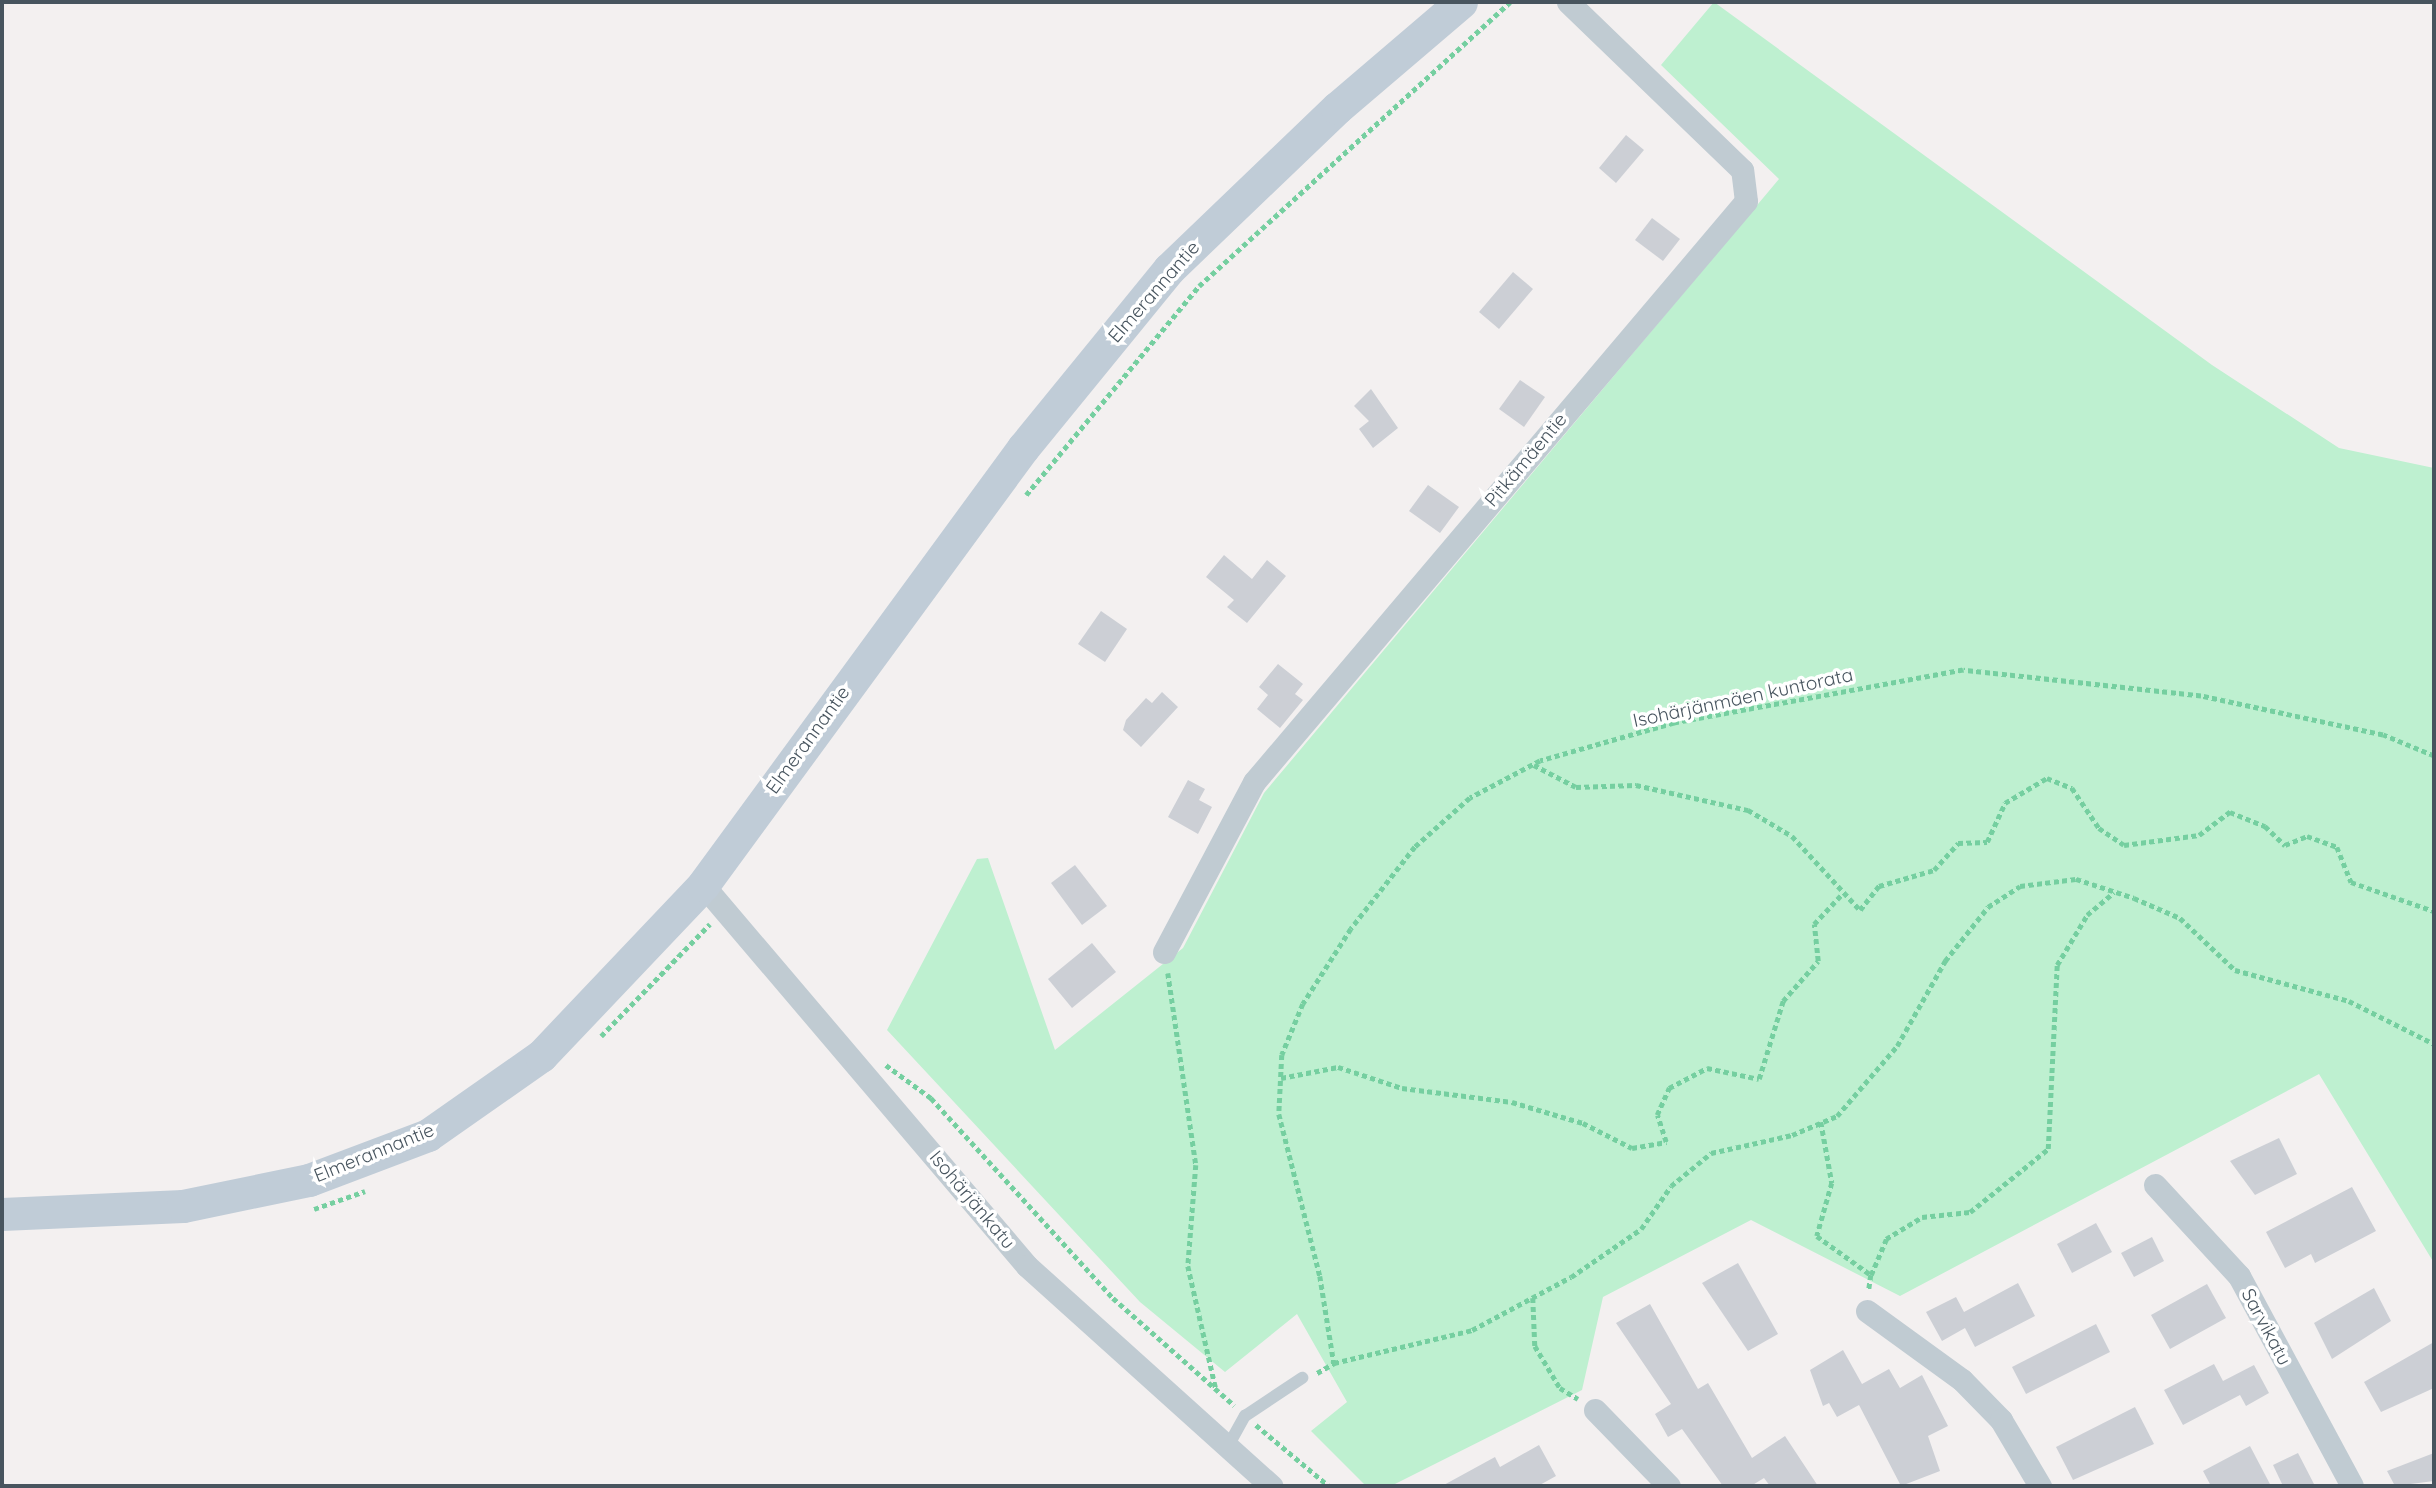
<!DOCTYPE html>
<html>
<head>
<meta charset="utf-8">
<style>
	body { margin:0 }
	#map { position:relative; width:2436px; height:1488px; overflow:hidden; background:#f3f0f0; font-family:Quicksand,sans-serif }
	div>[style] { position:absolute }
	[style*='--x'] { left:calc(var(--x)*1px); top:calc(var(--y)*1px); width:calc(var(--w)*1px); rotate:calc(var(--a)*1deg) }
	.green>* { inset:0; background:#bef0d0 }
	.building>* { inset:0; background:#cccfd5 }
	.path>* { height:4.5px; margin-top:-2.25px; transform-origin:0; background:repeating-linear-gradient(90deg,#75cfa0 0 5px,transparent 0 8.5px) }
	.lane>* { height:12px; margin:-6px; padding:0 6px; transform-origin:6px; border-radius:6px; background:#c0cbd2 }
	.street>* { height:23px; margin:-11.5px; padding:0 11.5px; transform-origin:11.5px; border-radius:11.5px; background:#c0cbd2 }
	.secondary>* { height:33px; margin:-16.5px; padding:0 16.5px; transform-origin:16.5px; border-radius:16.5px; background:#c0ccd7 }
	span { translate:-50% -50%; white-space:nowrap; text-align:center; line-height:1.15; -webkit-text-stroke:7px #fff; paint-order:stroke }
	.street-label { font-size:19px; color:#47545e }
	.frame { position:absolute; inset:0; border:4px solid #47545e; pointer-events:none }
</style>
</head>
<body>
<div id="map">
	<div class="green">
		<div style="clip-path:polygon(1714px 2px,2212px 365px,2339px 448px,2434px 468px,2434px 1263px,2319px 1074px,1900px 1296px,1751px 1220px,1603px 1297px,1582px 1390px,1391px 1486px,1366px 1486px,1311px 1431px,1347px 1402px,1297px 1314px,1225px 1372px,1140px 1302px,887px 1030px,977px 859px,988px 858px,1055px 1050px,1183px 948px,1264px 793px,1779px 179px,1661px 65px)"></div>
	</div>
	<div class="building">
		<div style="clip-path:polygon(1626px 135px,1644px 150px,1616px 183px,1599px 168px)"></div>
		<div style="clip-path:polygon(1652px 218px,1680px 239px,1663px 261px,1635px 240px)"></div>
		<div style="clip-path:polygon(1513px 272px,1533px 289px,1499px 329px,1479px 312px)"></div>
		<div style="clip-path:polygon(1520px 380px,1545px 397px,1524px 427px,1499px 409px)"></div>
		<div style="clip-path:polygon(1371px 389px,1398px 428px,1373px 448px,1359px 429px,1369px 421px,1354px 406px)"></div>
		<div style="clip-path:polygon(1428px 485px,1459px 507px,1440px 533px,1409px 511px)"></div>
		<div style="clip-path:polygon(1224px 555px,1252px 579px,1267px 560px,1286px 576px,1247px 623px,1227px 607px,1234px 600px,1206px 577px)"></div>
		<div style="clip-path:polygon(1101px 611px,1127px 629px,1105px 662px,1078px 644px)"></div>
		<div style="clip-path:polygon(1278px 664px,1303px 684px,1295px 694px,1303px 700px,1280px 728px,1257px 709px,1268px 695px,1259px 687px)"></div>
		<div style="clip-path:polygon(1162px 692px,1178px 707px,1141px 747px,1123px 730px,1126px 720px,1146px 698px,1152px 703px)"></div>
		<div style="clip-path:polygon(1188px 780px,1205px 789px,1199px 800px,1212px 807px,1198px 834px,1168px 817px)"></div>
		<div style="clip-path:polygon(1075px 865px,1107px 906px,1082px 925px,1051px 883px)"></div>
		<div style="clip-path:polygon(1092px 943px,1116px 972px,1072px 1008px,1048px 979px)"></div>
		<div style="clip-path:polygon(2279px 1138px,2297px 1174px,2255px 1195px,2230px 1161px)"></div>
		<div style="clip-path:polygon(2352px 1187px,2376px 1231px,2315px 1263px,2311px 1254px,2285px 1268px,2266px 1232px)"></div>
		<div style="clip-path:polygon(2096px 1223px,2112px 1252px,2072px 1273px,2057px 1244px)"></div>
		<div style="clip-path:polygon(2152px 1237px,2164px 1261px,2134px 1277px,2121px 1253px)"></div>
		<div style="clip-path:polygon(1738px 1263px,1778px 1334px,1748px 1351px,1702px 1283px)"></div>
		<div style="clip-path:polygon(2018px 1283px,2035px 1316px,1975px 1347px,1965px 1328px,1942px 1341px,1926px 1312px,1956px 1297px,1964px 1312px)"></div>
		<div style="clip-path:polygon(2207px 1284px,2226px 1318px,2170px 1349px,2151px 1315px)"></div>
		<div style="clip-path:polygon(2374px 1288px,2391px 1321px,2332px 1359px,2314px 1323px)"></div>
		<div style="clip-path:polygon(1650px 1304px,1698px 1389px,1708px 1383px,1752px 1458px,1785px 1436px,1818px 1486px,1770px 1486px,1764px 1478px,1751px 1486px,1723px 1486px,1682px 1429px,1668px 1437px,1655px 1414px,1671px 1404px,1616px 1323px)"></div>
		<div style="clip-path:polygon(2096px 1324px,2110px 1352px,2026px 1394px,2012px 1367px)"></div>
		<div style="clip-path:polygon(2434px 1342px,2434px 1388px,2381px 1412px,2364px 1382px)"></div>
		<div style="clip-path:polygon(1843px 1350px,1862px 1384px,1889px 1369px,1900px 1388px,1922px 1375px,1948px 1426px,1928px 1436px,1940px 1471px,1901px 1486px,1859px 1405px,1837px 1417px,1829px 1403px,1823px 1406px,1810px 1370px)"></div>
		<div style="clip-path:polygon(2214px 1364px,2223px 1381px,2254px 1365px,2269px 1393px,2246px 1406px,2240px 1395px,2183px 1425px,2164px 1390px)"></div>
		<div style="clip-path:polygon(2135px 1407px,2154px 1444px,2073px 1480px,2056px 1447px)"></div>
		<div style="clip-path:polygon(1539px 1445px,1556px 1476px,1538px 1486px,1442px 1486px,1495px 1457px,1500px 1467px)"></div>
		<div style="clip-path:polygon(2250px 1446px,2271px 1486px,2211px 1486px,2203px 1471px)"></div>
		<div style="clip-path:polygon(2298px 1453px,2315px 1486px,2283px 1486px,2273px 1465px)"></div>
		<div style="clip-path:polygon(2434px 1453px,2434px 1481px,2395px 1486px,2387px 1471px)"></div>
	</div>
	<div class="path">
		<div style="--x:1026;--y:495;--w:271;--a:-50.4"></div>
		<div style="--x:1199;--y:286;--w:421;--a:-42.4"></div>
		<div style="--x:2434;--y:756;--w:55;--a:-157.6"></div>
		<div style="--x:2383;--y:735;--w:186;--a:-167.9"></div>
		<div style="--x:2201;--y:696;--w:239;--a:-173.8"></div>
		<div style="--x:1963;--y:670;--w:294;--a:169.6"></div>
		<div style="--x:1674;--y:723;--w:139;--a:164.2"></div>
		<div style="--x:1540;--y:761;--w:79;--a:152.1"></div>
		<div style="--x:1470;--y:798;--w:74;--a:138.3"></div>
		<div style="--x:1415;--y:847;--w:104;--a:128"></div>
		<div style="--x:1351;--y:929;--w:89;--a:122.6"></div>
		<div style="--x:1303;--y:1004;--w:55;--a:112.4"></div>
		<div style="--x:1282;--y:1055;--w:59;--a:92.9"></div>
		<div style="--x:1279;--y:1114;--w:167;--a:75.8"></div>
		<div style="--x:1320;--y:1276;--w:88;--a:80.9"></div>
		<div style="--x:1334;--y:1363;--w:142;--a:-13.4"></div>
		<div style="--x:1472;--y:1330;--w:112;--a:-28.2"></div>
		<div style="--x:1571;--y:1277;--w:85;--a:-34.4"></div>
		<div style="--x:1641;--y:1229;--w:52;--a:-55.1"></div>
		<div style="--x:1671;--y:1186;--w:52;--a:-39.5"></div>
		<div style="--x:1711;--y:1153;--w:83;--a:-12.5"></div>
		<div style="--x:1792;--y:1135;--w:49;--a:-22.9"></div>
		<div style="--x:1837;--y:1116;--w:92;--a:-49.4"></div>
		<div style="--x:1897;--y:1046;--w:98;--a:-60.5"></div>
		<div style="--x:1945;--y:961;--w:69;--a:-51.5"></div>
		<div style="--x:1988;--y:907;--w:38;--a:-33"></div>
		<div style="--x:2020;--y:886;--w:56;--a:-7.1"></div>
		<div style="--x:2076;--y:879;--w:61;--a:18.1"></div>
		<div style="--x:2134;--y:898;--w:50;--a:23.5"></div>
		<div style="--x:2180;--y:918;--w:76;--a:43.4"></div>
		<div style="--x:2235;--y:970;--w:118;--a:15.2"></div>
		<div style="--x:2349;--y:1001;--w:95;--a:26.8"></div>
		<div style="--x:1534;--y:765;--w:47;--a:27.6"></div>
		<div style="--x:1576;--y:787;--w:60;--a:-1.9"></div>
		<div style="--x:1636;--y:785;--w:115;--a:12.6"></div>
		<div style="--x:1748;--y:810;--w:51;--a:30.6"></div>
		<div style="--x:1792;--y:836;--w:100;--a:47.4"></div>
		<div style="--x:1860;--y:910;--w:31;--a:-52"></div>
		<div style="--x:1879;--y:886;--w:57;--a:-16.2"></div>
		<div style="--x:1934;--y:870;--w:36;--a:-48"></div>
		<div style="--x:1958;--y:843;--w:29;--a:-2"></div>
		<div style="--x:1987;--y:842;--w:43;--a:-65.2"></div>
		<div style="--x:2005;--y:803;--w:49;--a:-30.8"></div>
		<div style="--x:2047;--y:778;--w:27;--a:22"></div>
		<div style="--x:2072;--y:788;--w:48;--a:56"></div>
		<div style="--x:2099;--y:828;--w:30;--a:34"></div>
		<div style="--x:2124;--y:845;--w:76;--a:-7.6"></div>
		<div style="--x:2199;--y:835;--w:39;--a:-37"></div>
		<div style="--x:2230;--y:812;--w:38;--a:22"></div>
		<div style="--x:2265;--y:826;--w:28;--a:44"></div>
		<div style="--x:2285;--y:845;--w:24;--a:-22"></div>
		<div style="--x:2307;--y:836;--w:32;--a:20"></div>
		<div style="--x:2337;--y:847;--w:38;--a:68"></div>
		<div style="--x:2351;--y:882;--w:88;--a:19.3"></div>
		<div style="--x:1168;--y:973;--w:194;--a:81.7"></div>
		<div style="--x:1196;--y:1165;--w:101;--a:94.5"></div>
		<div style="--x:1188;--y:1266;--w:126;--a:77.2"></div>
		<div style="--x:601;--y:1036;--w:156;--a:-45.8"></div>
		<div style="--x:886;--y:1065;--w:56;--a:36.3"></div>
		<div style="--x:931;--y:1098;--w:270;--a:47.7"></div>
		<div style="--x:1113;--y:1298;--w:162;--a:41.5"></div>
		<div style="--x:1281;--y:1078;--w:58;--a:-10.9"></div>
		<div style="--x:1338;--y:1067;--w:67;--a:18.2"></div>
		<div style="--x:1402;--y:1088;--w:111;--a:7.3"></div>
		<div style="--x:1512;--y:1102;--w:74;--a:16.5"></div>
		<div style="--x:1583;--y:1123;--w:55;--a:27"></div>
		<div style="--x:1632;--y:1148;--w:35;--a:-10"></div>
		<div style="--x:1666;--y:1142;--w:28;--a:-108"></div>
		<div style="--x:1657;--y:1115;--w:30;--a:-66"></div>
		<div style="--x:1669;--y:1088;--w:43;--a:-27.8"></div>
		<div style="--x:1707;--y:1068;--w:53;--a:11.9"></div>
		<div style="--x:1759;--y:1079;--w:82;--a:-72.9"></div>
		<div style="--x:1783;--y:1001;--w:53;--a:-48.8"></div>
		<div style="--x:1818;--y:961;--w:37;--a:-96"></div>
		<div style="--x:1814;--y:924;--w:41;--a:-47"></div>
		<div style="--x:1821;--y:1122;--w:62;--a:79.8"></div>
		<div style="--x:1832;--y:1183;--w:55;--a:105.8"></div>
		<div style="--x:1817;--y:1236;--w:67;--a:35.8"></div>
		<div style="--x:1871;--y:1275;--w:15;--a:98"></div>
		<div style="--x:314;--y:1209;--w:54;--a:-19.4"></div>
		<div style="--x:1871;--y:1275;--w:39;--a:-67"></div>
		<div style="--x:1886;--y:1239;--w:42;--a:-31.4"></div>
		<div style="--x:1922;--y:1217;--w:48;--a:-5.9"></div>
		<div style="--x:1970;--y:1212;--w:100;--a:-38.9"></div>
		<div style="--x:2048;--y:1149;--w:184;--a:-87.2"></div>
		<div style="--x:2057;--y:965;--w:58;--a:-59"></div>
		<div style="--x:2087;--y:915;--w:35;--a:-40"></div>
		<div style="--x:1533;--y:1298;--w:48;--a:87.6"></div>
		<div style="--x:1535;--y:1346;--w:49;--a:59.2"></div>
		<div style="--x:1560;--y:1388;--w:21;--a:31"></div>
		<div style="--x:1317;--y:1373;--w:20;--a:-30"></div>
		<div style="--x:1256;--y:1425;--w:95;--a:39.9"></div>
		<div style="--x:2;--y:1484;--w:2;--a:63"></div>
	</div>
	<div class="lane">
		<div style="--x:1227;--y:1448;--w:37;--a:-61"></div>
		<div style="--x:1245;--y:1416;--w:69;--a:-33.7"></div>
	</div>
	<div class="street">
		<div style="--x:703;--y:885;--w:500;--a:49.62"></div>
		<div style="--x:1027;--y:1266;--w:329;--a:42"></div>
		<div style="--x:1164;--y:952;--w:192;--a:-62.1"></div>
		<div style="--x:1254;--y:782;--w:761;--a:-49.74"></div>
		<div style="--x:1746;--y:201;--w:31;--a:-97"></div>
		<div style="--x:1742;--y:170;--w:242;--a:-136"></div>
		<div style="--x:2155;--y:1185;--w:124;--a:47.3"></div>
		<div style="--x:2239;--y:1276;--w:238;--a:61.7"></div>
		<div style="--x:1867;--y:1311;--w:117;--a:36"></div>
		<div style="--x:1962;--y:1380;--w:56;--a:45.7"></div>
		<div style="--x:2001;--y:1420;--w:77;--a:59.4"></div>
		<div style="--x:1595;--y:1410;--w:106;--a:45.8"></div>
	</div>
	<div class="secondary">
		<div style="--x:2;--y:1214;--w:181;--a:-2.5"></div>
		<div style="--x:183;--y:1206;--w:129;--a:-11.7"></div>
		<div style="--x:309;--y:1180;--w:127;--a:-20.7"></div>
		<div style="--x:428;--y:1135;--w:138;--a:-35"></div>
		<div style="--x:541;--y:1056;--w:236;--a:-46.5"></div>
		<div style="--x:703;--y:885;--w:542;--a:-53.79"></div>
		<div style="--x:1023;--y:448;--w:231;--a:-50.8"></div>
		<div style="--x:1169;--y:269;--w:233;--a:-43.8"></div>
		<div style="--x:1337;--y:108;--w:163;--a:-40.5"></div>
	</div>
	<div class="street-label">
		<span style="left:1154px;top:292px;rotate:-49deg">Elmerannantie</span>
		<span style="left:1526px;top:460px;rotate:-50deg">Pitkämäentie</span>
		<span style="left:1743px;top:698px;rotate:-12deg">Isohärjänmäen kuntorata</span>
		<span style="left:808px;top:740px;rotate:-54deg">Elmerannantie</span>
		<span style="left:374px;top:1153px;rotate:-22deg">Elmerannantie</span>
		<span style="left:972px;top:1200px;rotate:50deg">Isohärjänkatu</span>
		<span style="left:2266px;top:1327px;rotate:62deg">Sarvikatu</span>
	</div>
	<div class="frame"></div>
</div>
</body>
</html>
